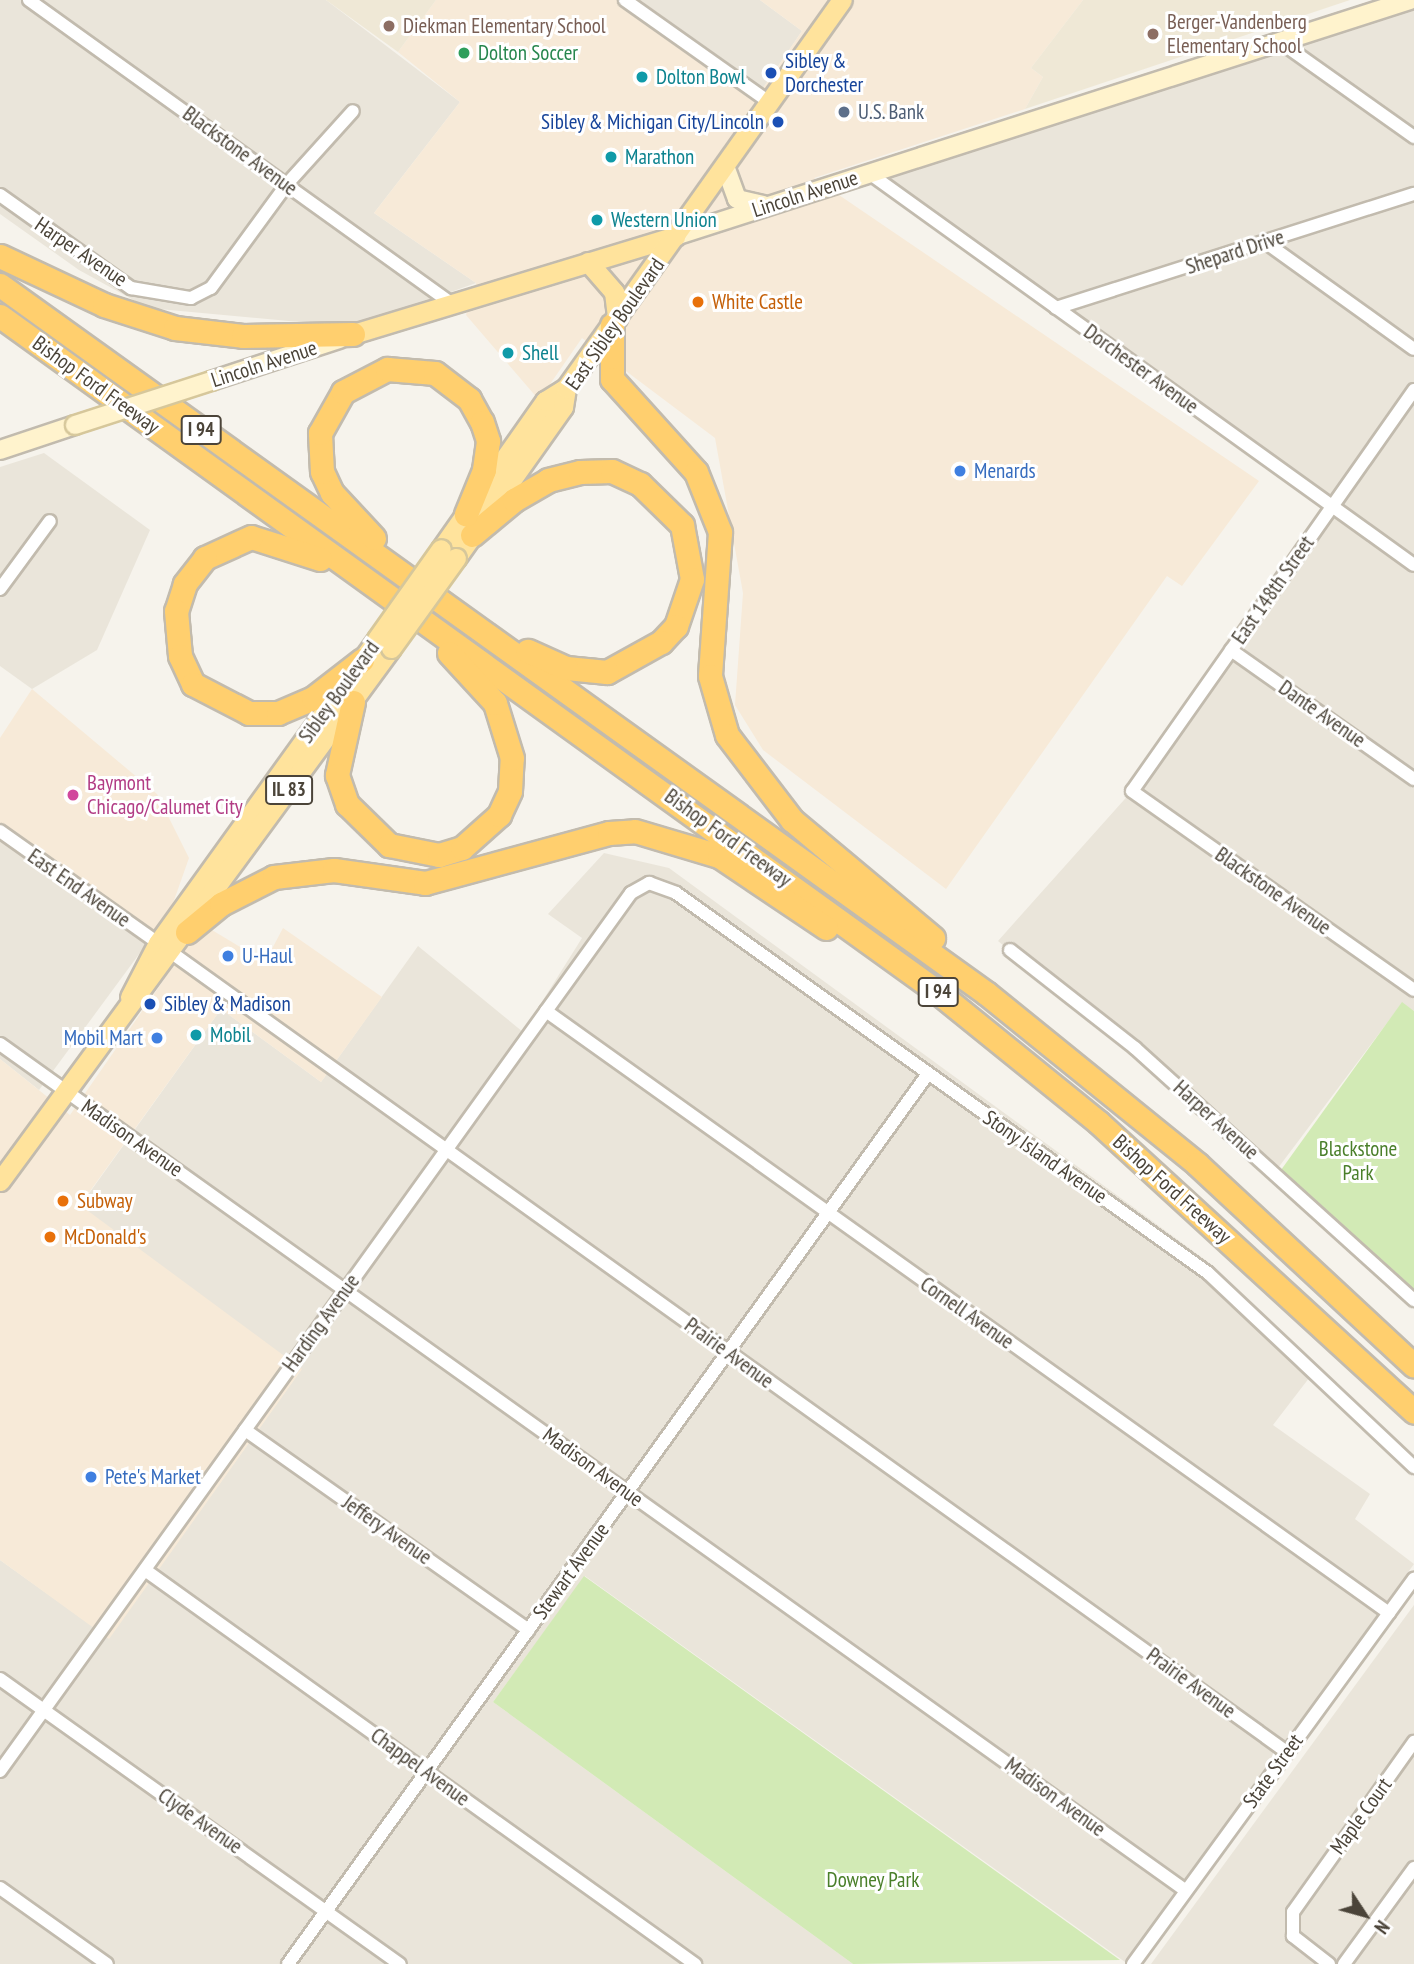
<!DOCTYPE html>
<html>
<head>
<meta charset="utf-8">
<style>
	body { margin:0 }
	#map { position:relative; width:1414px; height:1964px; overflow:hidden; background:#f6f3ec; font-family:"PT Sans Narrow",sans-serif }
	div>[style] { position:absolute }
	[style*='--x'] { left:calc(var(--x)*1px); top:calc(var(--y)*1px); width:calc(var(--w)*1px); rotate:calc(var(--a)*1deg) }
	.residential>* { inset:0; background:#eae5da }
	.commercial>* { inset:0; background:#f7ead8 }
	.education>* { inset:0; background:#efe8d6 }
	.green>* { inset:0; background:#d2eab5 }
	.roads { filter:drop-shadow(2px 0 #c2bbae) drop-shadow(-2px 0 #c2bbae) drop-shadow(0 2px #c2bbae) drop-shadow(0 -2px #c2bbae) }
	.street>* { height:12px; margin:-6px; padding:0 6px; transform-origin:6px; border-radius:6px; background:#fff }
	.secondary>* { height:18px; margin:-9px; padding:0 9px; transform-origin:9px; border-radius:9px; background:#fff3cd }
	.primary>* { height:19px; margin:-9.5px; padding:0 9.5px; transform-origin:9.5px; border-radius:9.5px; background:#ffe39c }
	.highway>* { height:23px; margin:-11.5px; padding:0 11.5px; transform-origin:11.5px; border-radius:11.5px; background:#ffcf6e }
	.bridges { filter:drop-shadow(2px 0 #d6c79b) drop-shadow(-2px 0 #d6c79b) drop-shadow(0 2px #d6c79b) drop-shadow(0 -2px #d6c79b) }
	.secondary-bridge>* { height:18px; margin:-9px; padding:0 9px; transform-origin:9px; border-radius:9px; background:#fff3cd }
	.primary-bridge>* { height:19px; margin:-9.5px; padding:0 9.5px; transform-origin:9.5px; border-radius:9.5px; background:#ffe39c }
	.dots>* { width:19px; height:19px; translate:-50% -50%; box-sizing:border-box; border:4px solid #fff; border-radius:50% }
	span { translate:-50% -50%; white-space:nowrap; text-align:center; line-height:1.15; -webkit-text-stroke:6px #fff; paint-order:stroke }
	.shield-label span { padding:2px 5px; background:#fff; border:2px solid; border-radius:5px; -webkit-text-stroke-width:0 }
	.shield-label { font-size:19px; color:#4b4439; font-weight:700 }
	.education-label { font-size:21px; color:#785e54 }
	.left { translate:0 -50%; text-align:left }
	.leisure-label { font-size:21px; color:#27864d }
	.transit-label { font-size:21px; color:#164399 }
	.right { translate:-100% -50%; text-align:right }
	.culture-label { font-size:21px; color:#0d838f }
	.service-label { font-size:21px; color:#4e5e75 }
	.street-label { font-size:21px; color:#4b4439 }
	.food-label { font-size:21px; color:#c56008 }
	.shop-label { font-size:21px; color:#366cbe }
	.hotel-label { font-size:21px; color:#b23c85 }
	.park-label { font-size:21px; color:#4a7f2a }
	.north { position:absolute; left:1330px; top:1880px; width:70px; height:70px; -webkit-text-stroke:5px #fff; paint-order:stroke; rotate:126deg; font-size:19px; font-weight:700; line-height:28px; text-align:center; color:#4b4439 }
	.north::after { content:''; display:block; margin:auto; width:24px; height:32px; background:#4b4439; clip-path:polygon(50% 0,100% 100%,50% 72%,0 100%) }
</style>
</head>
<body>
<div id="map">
	<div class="residential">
		<div style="clip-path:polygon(0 0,326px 0,460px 102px,374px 213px,476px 283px,353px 327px,148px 308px,79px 270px,0 214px)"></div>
		<div style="clip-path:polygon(640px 0,760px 0,802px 31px,763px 88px)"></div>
		<div style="clip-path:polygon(1414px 0,1414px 1011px,1402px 1003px,1275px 1172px,998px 941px,1132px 791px,1332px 506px,869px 173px)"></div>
		<div style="clip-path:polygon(44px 453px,150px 530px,97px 650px,32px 689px,0 666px,0 467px)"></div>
		<div style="clip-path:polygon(0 836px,148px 942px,39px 1090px,0 1059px)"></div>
		<div style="clip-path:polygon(604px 853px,669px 868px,1211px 1264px,1316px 1369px,1273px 1425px,1370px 1494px,1355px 1519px,1414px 1564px,1125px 1962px,585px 1576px,493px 1702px,853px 1964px,0 1964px,0 1560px,109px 1638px,301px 1370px,80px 1206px,221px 1009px,321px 1082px,418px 946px,523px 1032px,582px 938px,548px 914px)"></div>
		<div style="clip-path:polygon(1414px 1605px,1414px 1964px,1151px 1964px)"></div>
	</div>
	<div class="commercial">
		<div style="clip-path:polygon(436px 0,640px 0,763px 88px,802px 31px,760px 0,1083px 0,1031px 68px,1043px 77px,1025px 109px,814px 178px,1259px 481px,1182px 586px,1167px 576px,946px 889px,763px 750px,735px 705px,743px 593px,715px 438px,582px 338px,539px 400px,466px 315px,476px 283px,374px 213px,460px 102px,398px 52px)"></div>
		<div style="clip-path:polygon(32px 689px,157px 794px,189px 858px,172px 906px,265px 962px,283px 928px,382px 997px,321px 1082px,221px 1009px,80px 1205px,302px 1369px,109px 1639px,0 1560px,0 1059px,70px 1115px,181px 955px,0 824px,0 738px)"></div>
	</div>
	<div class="education">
		<div style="clip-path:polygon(326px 0,436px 0,398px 52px)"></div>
		<div style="clip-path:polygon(1083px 0,1350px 0,1025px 109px,1043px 77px,1031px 68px)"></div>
	</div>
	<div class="green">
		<div style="clip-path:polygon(1402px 1002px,1414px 1011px,1414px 1294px,1281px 1170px)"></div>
		<div style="clip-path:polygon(584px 1576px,1120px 1960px,853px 1964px,493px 1702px)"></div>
	</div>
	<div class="roads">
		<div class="street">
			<div style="--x:29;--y:0;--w:520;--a:35.68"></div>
			<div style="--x:625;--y:0;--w:176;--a:35.3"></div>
			<div style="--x:1279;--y:41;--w:166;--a:35.4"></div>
			<div style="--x:869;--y:173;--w:671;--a:35.73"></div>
			<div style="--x:0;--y:195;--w:161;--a:35.4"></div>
			<div style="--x:131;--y:288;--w:61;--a:9.5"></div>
			<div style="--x:191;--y:298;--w:22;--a:-27"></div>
			<div style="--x:211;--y:288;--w:129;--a:-53.8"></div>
			<div style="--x:287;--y:184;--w:98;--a:-47.9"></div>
			<div style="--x:1265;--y:242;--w:183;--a:35.7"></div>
			<div style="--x:1056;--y:308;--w:376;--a:-17.7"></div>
			<div style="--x:1414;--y:390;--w:490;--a:125.1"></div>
			<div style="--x:1132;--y:791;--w:345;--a:35.2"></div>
			<div style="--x:0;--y:589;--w:84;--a:-53.7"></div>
			<div style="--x:1231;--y:650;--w:224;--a:35.2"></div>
			<div style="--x:0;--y:831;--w:194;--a:35.3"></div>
			<div style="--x:1010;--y:950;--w:159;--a:38.1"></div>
			<div style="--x:1135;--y:1048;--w:376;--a:42.1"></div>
			<div style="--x:172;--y:953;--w:1372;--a:35.63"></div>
			<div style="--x:546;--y:1011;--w:1036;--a:35.53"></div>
			<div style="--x:0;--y:1044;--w:1457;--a:35.53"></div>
			<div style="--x:245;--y:1430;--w:347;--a:35.2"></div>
			<div style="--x:145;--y:1570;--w:677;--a:35.62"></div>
			<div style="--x:0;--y:1679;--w:491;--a:35.5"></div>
			<div style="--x:0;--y:1771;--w:1081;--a:-54.3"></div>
			<div style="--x:631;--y:893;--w:21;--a:-29"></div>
			<div style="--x:649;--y:883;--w:29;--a:20"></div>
			<div style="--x:676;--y:893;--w:654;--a:35.54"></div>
			<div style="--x:1208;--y:1273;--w:283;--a:43.3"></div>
			<div style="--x:0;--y:1888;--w:131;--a:35.4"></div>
			<div style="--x:288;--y:1964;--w:1095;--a:-54.29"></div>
			<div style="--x:1133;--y:1964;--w:477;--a:-53.9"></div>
			<div style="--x:1329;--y:1964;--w:46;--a:-142.1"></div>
			<div style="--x:1293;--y:1936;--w:24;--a:-90"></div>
			<div style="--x:1293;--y:1912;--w:209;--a:-54.6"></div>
			<div style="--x:1344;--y:1964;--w:119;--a:-53.9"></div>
		</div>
		<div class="secondary">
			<div style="--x:725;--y:166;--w:35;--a:70"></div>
			<div style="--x:737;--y:199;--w:27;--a:13"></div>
			<div style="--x:675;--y:236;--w:772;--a:-17.8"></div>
			<div style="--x:211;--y:381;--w:135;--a:-18.2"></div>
			<div style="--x:0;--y:450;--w:79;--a:-18.4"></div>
		</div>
		<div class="primary">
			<div style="--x:588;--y:262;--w:40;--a:49"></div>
			<div style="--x:614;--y:292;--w:26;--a:83"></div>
			<div style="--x:353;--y:334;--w:337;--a:-16.9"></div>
			<div style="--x:441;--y:549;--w:181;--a:-54.9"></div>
			<div style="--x:545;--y:401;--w:25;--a:-32"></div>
			<div style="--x:456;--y:558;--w:185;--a:-54.7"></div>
			<div style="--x:563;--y:407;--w:19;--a:-81"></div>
			<div style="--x:566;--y:388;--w:476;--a:-54.6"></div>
			<div style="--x:130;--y:997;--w:61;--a:-62.6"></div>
			<div style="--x:158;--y:943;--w:375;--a:-54.2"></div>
			<div style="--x:0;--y:1181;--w:661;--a:-53.74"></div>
		</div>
		<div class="highway">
			<div style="--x:0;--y:256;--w:115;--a:25.2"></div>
			<div style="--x:104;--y:305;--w:75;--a:17.9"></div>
			<div style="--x:175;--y:328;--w:68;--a:6.7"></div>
			<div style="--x:243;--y:336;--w:110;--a:-1"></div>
			<div style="--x:0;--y:285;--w:1214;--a:35.68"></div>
			<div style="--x:986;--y:993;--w:272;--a:39"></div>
			<div style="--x:1197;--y:1164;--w:296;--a:42.9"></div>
			<div style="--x:0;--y:316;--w:1153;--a:35.79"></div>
			<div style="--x:935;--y:990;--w:210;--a:39"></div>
			<div style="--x:1098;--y:1122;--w:429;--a:42.5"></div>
			<div style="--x:612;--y:325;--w:54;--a:90"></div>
			<div style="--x:612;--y:379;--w:125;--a:47.9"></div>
			<div style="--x:696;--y:472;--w:65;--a:68.2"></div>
			<div style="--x:720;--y:532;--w:144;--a:94"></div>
			<div style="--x:710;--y:676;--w:61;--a:73.9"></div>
			<div style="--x:727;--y:735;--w:107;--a:52.6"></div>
			<div style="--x:792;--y:820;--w:184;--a:39.9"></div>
			<div style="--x:472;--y:535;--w:55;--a:-39.8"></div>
			<div style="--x:514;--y:500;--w:39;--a:-30"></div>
			<div style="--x:548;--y:480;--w:33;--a:-14"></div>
			<div style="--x:580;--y:472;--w:32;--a:-2"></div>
			<div style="--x:612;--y:471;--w:31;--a:25"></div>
			<div style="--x:640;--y:484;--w:59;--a:44.3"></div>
			<div style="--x:682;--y:525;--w:55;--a:79.5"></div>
			<div style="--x:692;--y:579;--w:50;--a:108.8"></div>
			<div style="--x:676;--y:626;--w:22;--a:133"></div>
			<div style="--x:661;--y:642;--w:62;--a:150.9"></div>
			<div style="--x:607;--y:672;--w:41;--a:-174.4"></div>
			<div style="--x:566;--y:668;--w:42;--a:-155.9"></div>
			<div style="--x:374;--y:538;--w:62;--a:-133"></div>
			<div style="--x:332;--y:493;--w:23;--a:-115"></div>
			<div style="--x:322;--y:472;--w:39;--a:-93"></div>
			<div style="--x:320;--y:433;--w:47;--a:-60.7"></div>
			<div style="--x:343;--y:392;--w:50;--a:-27.6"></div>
			<div style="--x:387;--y:369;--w:48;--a:4.8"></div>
			<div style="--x:435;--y:373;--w:43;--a:37.4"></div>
			<div style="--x:469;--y:399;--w:26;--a:61"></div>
			<div style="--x:482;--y:422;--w:20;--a:72"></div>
			<div style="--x:488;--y:441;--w:29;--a:98"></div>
			<div style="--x:484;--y:470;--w:48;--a:112.2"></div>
			<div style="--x:320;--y:559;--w:72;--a:-162.3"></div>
			<div style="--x:251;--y:537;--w:51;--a:155.5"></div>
			<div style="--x:205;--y:558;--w:33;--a:128"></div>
			<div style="--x:185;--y:584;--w:28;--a:108"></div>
			<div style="--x:176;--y:611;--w:45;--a:84.9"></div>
			<div style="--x:180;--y:656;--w:31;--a:65"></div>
			<div style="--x:193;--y:684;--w:63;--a:27.4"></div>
			<div style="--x:249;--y:713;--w:29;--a:0"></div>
			<div style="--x:278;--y:713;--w:38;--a:-23"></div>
			<div style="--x:313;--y:698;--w:62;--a:-37.8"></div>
			<div style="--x:353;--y:702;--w:75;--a:102.4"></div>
			<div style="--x:337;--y:775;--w:31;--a:71"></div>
			<div style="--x:347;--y:804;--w:59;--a:44.3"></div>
			<div style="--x:389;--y:845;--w:51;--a:11.3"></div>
			<div style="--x:439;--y:855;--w:24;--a:-17"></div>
			<div style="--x:462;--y:848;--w:50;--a:-41.7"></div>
			<div style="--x:499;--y:815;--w:26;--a:-65"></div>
			<div style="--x:510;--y:791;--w:33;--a:-87"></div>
			<div style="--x:512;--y:758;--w:58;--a:-107.2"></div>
			<div style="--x:495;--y:703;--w:68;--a:-132.6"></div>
			<div style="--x:187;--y:932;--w:44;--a:-39.5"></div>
			<div style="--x:221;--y:904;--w:59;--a:-27"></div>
			<div style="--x:274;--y:877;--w:60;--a:-6.7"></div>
			<div style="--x:334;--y:870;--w:92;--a:8.1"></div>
			<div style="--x:425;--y:883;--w:191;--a:-15.2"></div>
			<div style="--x:609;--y:833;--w:26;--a:-4"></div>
			<div style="--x:635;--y:831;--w:88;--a:16.6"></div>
			<div style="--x:719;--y:856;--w:129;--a:33.9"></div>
		</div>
	</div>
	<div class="bridges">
		<div class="secondary-bridge">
			<div style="--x:75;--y:425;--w:143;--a:-17.9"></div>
		</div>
		<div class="primary-bridge">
			<div style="--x:377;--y:639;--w:110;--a:-54.6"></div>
			<div style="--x:391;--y:648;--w:111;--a:-54.2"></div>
		</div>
	</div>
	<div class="dots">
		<div style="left:389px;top:26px;background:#8d6e63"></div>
		<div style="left:1153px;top:34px;background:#8d6e63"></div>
		<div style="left:464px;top:53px;background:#2e9e5b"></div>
		<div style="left:771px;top:73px;background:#1a4fb4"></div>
		<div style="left:642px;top:77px;background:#0f9aa8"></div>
		<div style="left:844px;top:112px;background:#5c6f8a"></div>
		<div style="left:778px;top:122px;background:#1a4fb4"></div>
		<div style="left:611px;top:157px;background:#0f9aa8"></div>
		<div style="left:597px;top:220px;background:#0f9aa8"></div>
		<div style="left:698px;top:302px;background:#e8710a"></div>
		<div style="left:508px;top:353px;background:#0f9aa8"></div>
		<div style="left:960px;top:471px;background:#3f7fe0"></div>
		<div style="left:73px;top:795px;background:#d1479c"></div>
		<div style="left:228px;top:956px;background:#3f7fe0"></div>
		<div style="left:150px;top:1004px;background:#1a4fb4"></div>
		<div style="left:196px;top:1035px;background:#0f9aa8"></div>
		<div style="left:157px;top:1038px;background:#3f7fe0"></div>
		<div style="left:63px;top:1201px;background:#e8710a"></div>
		<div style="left:50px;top:1237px;background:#e8710a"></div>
		<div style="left:91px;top:1477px;background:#3f7fe0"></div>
	</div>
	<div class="shield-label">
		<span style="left:201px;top:430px">I 94</span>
		<span style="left:289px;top:790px">IL 83</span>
		<span style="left:938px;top:992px">I 94</span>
	</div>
	<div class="education-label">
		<span class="left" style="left:1167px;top:34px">Berger-Vandenberg<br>Elementary School</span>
		<span class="left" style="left:403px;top:26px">Diekman Elementary School</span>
	</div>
	<div class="leisure-label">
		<span class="left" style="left:478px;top:53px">Dolton Soccer</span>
	</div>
	<div class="transit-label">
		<span class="left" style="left:785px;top:73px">Sibley &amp;<br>Dorchester</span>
		<span class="right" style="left:764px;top:122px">Sibley &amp; Michigan City/Lincoln</span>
		<span class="left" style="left:164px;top:1004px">Sibley &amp; Madison</span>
	</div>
	<div class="culture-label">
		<span class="left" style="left:656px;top:77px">Dolton Bowl</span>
		<span class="left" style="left:625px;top:157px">Marathon</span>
		<span class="left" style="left:611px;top:220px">Western Union</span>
		<span class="left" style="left:522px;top:353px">Shell</span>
		<span class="left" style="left:210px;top:1035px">Mobil</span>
	</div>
	<div class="service-label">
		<span class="left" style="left:858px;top:112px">U.S. Bank</span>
	</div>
	<div class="street-label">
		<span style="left:240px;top:151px;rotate:36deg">Blackstone Avenue</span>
		<span style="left:805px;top:194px;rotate:-18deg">Lincoln Avenue</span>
		<span style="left:81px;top:252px;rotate:34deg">Harper Avenue</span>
		<span style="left:1235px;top:252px;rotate:-18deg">Shepard Drive</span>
		<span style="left:615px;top:324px;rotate:-55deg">East Sibley Boulevard</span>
		<span style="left:264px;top:364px;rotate:-18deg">Lincoln Avenue</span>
		<span style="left:1141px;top:369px;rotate:36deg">Dorchester Avenue</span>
		<span style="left:96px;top:385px;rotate:36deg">Bishop Ford Freeway</span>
		<span style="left:1273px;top:590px;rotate:-55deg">East 148th Street</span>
		<span style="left:339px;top:692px;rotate:-54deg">Sibley Boulevard</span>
		<span style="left:1322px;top:714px;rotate:35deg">Dante Avenue</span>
		<span style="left:728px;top:838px;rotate:36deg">Bishop Ford Freeway</span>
		<span style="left:79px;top:888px;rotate:35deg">East End Avenue</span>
		<span style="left:1273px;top:891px;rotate:35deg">Blackstone Avenue</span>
		<span style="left:1216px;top:1120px;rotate:42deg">Harper Avenue</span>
		<span style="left:132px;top:1138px;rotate:35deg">Madison Avenue</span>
		<span style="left:1045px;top:1157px;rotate:35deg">Stony Island Avenue</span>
		<span style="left:1172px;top:1189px;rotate:42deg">Bishop Ford Freeway</span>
		<span style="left:967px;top:1313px;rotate:35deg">Cornell Avenue</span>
		<span style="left:321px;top:1323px;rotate:-54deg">Harding Avenue</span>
		<span style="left:729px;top:1353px;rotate:36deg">Prairie Avenue</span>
		<span style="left:593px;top:1467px;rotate:36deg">Madison Avenue</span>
		<span style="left:387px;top:1530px;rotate:35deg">Jeffery Avenue</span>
		<span style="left:571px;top:1571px;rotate:-54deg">Stewart Avenue</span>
		<span style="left:1191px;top:1683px;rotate:36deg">Prairie Avenue</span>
		<span style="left:420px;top:1767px;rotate:36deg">Chappel Avenue</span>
		<span style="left:1273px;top:1771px;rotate:-54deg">State Street</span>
		<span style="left:1055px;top:1797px;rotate:36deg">Madison Avenue</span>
		<span style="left:1361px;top:1816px;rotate:-54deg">Maple Court</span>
		<span style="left:200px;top:1821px;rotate:35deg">Clyde Avenue</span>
	</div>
	<div class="food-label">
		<span class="left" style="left:712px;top:302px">White Castle</span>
		<span class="left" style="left:77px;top:1201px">Subway</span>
		<span class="left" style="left:64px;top:1237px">McDonald's</span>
	</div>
	<div class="shop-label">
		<span class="left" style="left:974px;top:471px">Menards</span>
		<span class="left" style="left:242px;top:956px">U-Haul</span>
		<span class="right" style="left:143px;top:1038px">Mobil Mart</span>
		<span class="left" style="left:105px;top:1477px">Pete's Market</span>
	</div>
	<div class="hotel-label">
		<span class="left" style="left:87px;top:795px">Baymont<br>Chicago/Calumet City</span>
	</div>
	<div class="park-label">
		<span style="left:1358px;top:1161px">Blackstone<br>Park</span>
		<span style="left:873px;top:1880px">Downey Park</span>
	</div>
	<div class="north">N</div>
</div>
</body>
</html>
